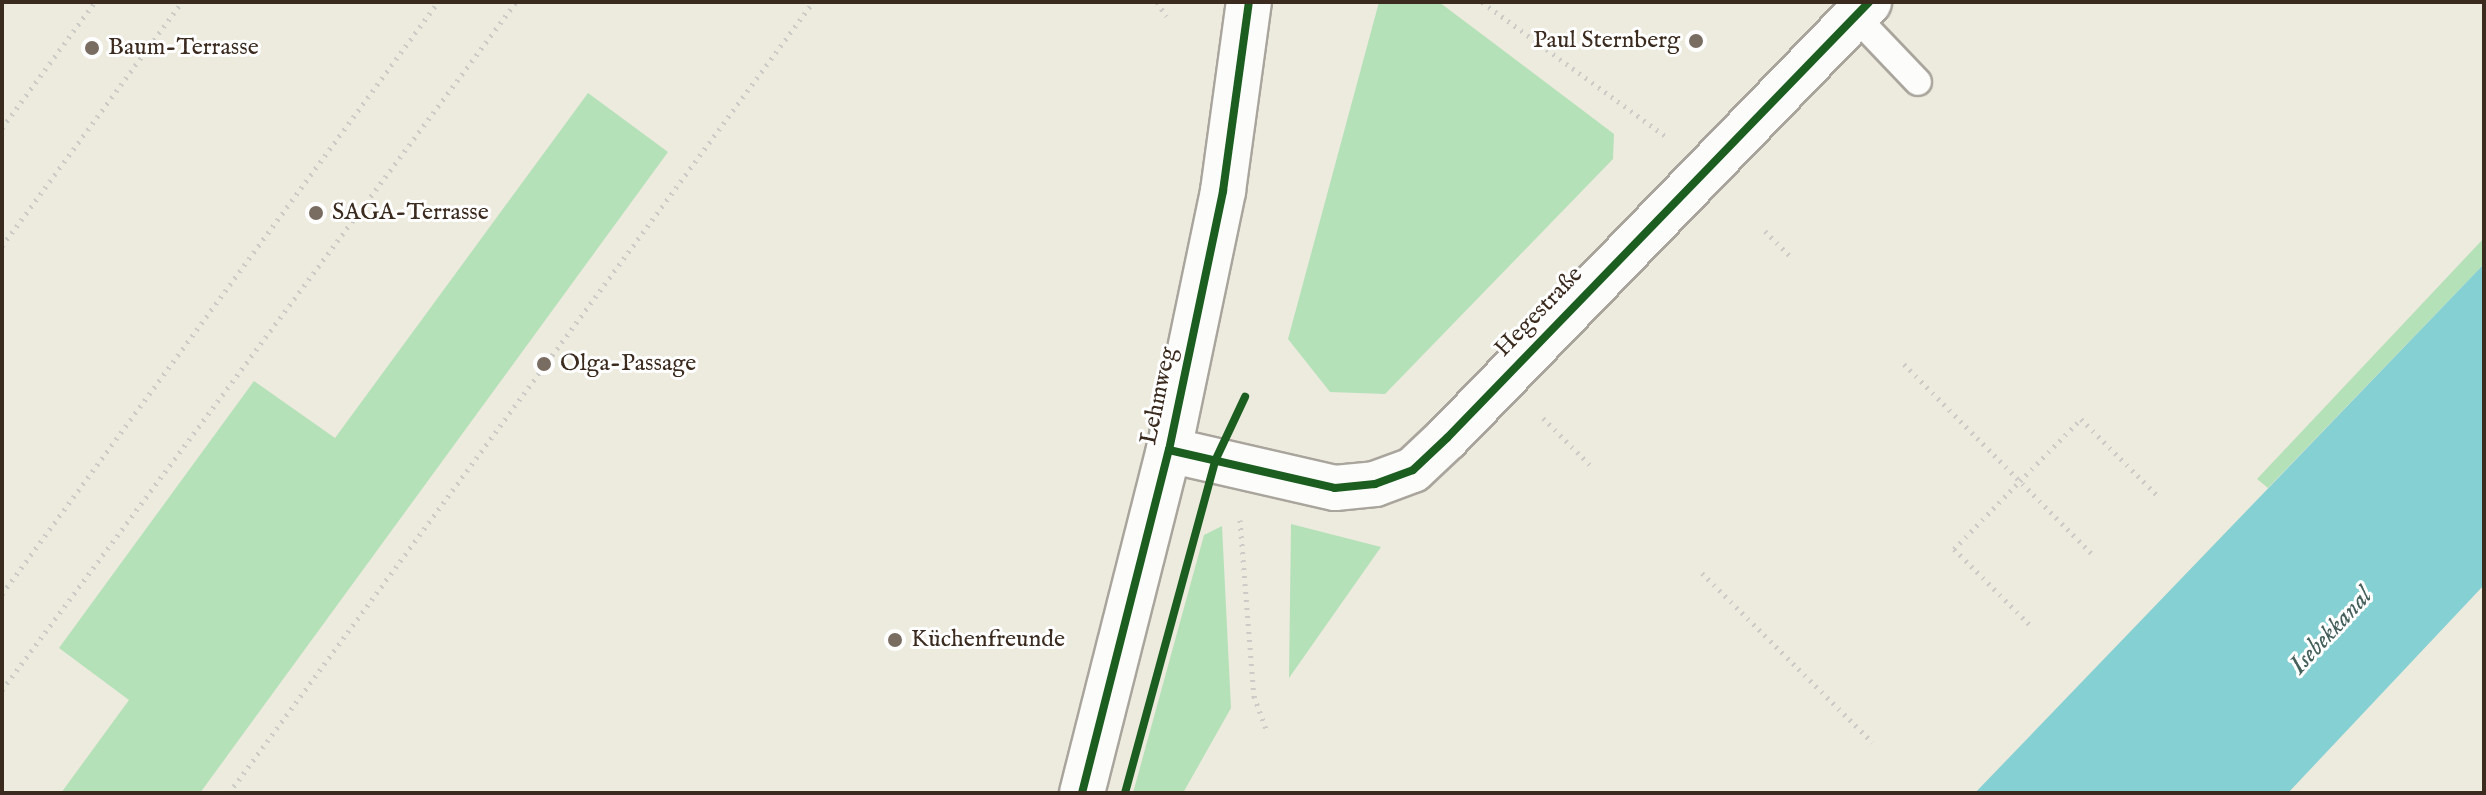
<!DOCTYPE html>
<html>
<head>
<meta charset="utf-8">
<style>
	body { margin:0 }
	#map { position:relative; width:2486px; height:795px; overflow:hidden; background:#edeade; font-family:"IM FELL English",serif }
	div>[style] { position:absolute }
	[style*='--x'] { left:calc(var(--x)*1px); top:calc(var(--y)*1px); width:calc(var(--w)*1px); rotate:calc(var(--a)*1deg) }
	.green>* { inset:0; background:#b5e1b9 }
	.water>* { inset:0; background:#84d0d2 }
	.path>* { height:5px; margin-top:-2.5px; transform-origin:0; background:repeating-linear-gradient(90deg,#cccbc7 0 2px,transparent 0 8px) }
	.roads { filter:drop-shadow(2px 0 #a9a59d) drop-shadow(-2px 0 #a9a59d) drop-shadow(0 2px #a9a59d) drop-shadow(0 -2px #a9a59d) }
	.service>* { height:26px; margin:-13px; padding:0 13px; transform-origin:13px; border-radius:13px; background:#fcfcfa }
	.minor>* { height:44px; margin:-22px; padding:0 22px; transform-origin:22px; border-radius:22px; background:#fcfcfa }
	.tertiary>* { height:44px; margin:-22px; padding:0 22px; transform-origin:22px; border-radius:22px; background:#fcfcfa }
	.cycleway>* { height:8px; margin:-4px; padding:0 4px; transform-origin:4px; border-radius:4px; background:#1b5e20 }
	.dots>* { width:22px; height:22px; translate:-50% -50%; box-sizing:border-box; border:4px solid #fff; border-radius:50% }
	span { translate:-50% -50%; white-space:nowrap; text-align:center; line-height:1.15; -webkit-text-stroke:6px #fff; paint-order:stroke }
	.poi-label { font-size:24px; color:#3b2a1e }
	.right { translate:-100% -50%; text-align:right }
	.left { translate:0 -50%; text-align:left }
	.street-label { font-size:24px; color:#3b2a1e }
	.water-label { font-size:26px; color:#45605b; font-style:italic }
	.frame { position:absolute; inset:0; border:4px solid #3b2a1e; pointer-events:none }
</style>
</head>
<body>
<div id="map">
	<div class="green">
		<div style="clip-path:polygon(1379px 2px,1439px 2px,1614px 134px,1613px 159px,1385px 394px,1330px 392px,1288px 339px)"></div>
		<div style="clip-path:polygon(588px 93px,668px 152px,200px 793px,61px 793px,129px 700px,59px 648px,254px 381px,335px 438px)"></div>
		<div style="clip-path:polygon(2484px 238px,2484px 264px,2268px 488px,2257px 479px)"></div>
		<div style="clip-path:polygon(1291px 524px,1381px 547px,1289px 678px)"></div>
		<div style="clip-path:polygon(1222px 526px,1231px 708px,1183px 793px,1133px 793px,1204px 535px)"></div>
	</div>
	<div class="water">
		<div style="clip-path:polygon(2484px 264px,2484px 585px,2288px 793px,1975px 793px)"></div>
	</div>
	<div class="path">
		<div style="--x:1157;--y:2;--w:17;--a:57"></div>
		<div style="--x:1482;--y:2;--w:227;--a:36.2"></div>
		<div style="--x:2;--y:128;--w:157;--a:-53.6"></div>
		<div style="--x:1765;--y:231;--w:40;--a:45"></div>
		<div style="--x:2;--y:246;--w:303;--a:-53.6"></div>
		<div style="--x:1904;--y:364;--w:272;--a:45.3"></div>
		<div style="--x:1543;--y:418;--w:68;--a:45"></div>
		<div style="--x:1240;--y:520;--w:177;--a:85.5"></div>
		<div style="--x:1254;--y:696;--w:35;--a:70"></div>
		<div style="--x:1702;--y:573;--w:240;--a:44.8"></div>
		<div style="--x:2;--y:594;--w:735;--a:-53.63"></div>
		<div style="--x:2029;--y:624;--w:106;--a:-135"></div>
		<div style="--x:1954;--y:549;--w:95;--a:-45.9"></div>
		<div style="--x:2020;--y:481;--w:87;--a:-45.5"></div>
		<div style="--x:2081;--y:419;--w:107;--a:45"></div>
		<div style="--x:2;--y:690;--w:859;--a:-53.24"></div>
		<div style="--x:229;--y:793;--w:983;--a:-53.56"></div>
	</div>
	<div class="roads">
		<div class="service">
			<div style="--x:1855;--y:16;--w:91;--a:46.3"></div>
		</div>
		<div class="minor">
			<div style="--x:1169;--y:450;--w:170;--a:12.9"></div>
			<div style="--x:1335;--y:488;--w:40;--a:-5.7"></div>
			<div style="--x:1375;--y:484;--w:40;--a:-20.2"></div>
			<div style="--x:1413;--y:470;--w:47;--a:-43.3"></div>
			<div style="--x:1447;--y:438;--w:607;--a:-45.93"></div>
		</div>
		<div class="tertiary">
			<div style="--x:1082;--y:793;--w:354;--a:-75.8"></div>
			<div style="--x:1169;--y:450;--w:265;--a:-78.2"></div>
			<div style="--x:1223;--y:191;--w:191;--a:-82.2"></div>
		</div>
	</div>
	<div class="cycleway">
		<div style="--x:1169;--y:450;--w:170;--a:12.9"></div>
		<div style="--x:1335;--y:488;--w:40;--a:-5.7"></div>
		<div style="--x:1375;--y:484;--w:40;--a:-20.2"></div>
		<div style="--x:1413;--y:470;--w:47;--a:-43.3"></div>
		<div style="--x:1447;--y:438;--w:607;--a:-45.93"></div>
		<div style="--x:1082;--y:793;--w:354;--a:-75.8"></div>
		<div style="--x:1169;--y:450;--w:265;--a:-78.2"></div>
		<div style="--x:1223;--y:191;--w:191;--a:-82.2"></div>
		<div style="--x:1125;--y:793;--w:344;--a:-74.8"></div>
		<div style="--x:1215;--y:461;--w:71;--a:-64.9"></div>
	</div>
	<div class="dots">
		<div style="left:1696px;top:41px;background:#796d61"></div>
		<div style="left:92px;top:48px;background:#796d61"></div>
		<div style="left:316px;top:213px;background:#796d61"></div>
		<div style="left:544px;top:364px;background:#796d61"></div>
		<div style="left:895px;top:640px;background:#796d61"></div>
	</div>
	<div class="poi-label">
		<span class="right" style="left:1680px;top:41px">Paul Sternberg</span>
		<span class="left" style="left:108px;top:48px">Baum-Terrasse</span>
		<span class="left" style="left:332px;top:213px">SAGA-Terrasse</span>
		<span class="left" style="left:560px;top:364px">Olga-Passage</span>
		<span class="left" style="left:911px;top:640px">Küchenfreunde</span>
	</div>
	<div class="street-label">
		<span style="left:1539px;top:312px;rotate:-46deg">Hegestraße</span>
		<span style="left:1159px;top:396px;rotate:-78deg">Lehmweg</span>
	</div>
	<div class="water-label">
		<span style="left:2331px;top:631px;rotate:-47deg">Isebekkanal</span>
	</div>
	<div class="frame"></div>
</div>
</body>
</html>
